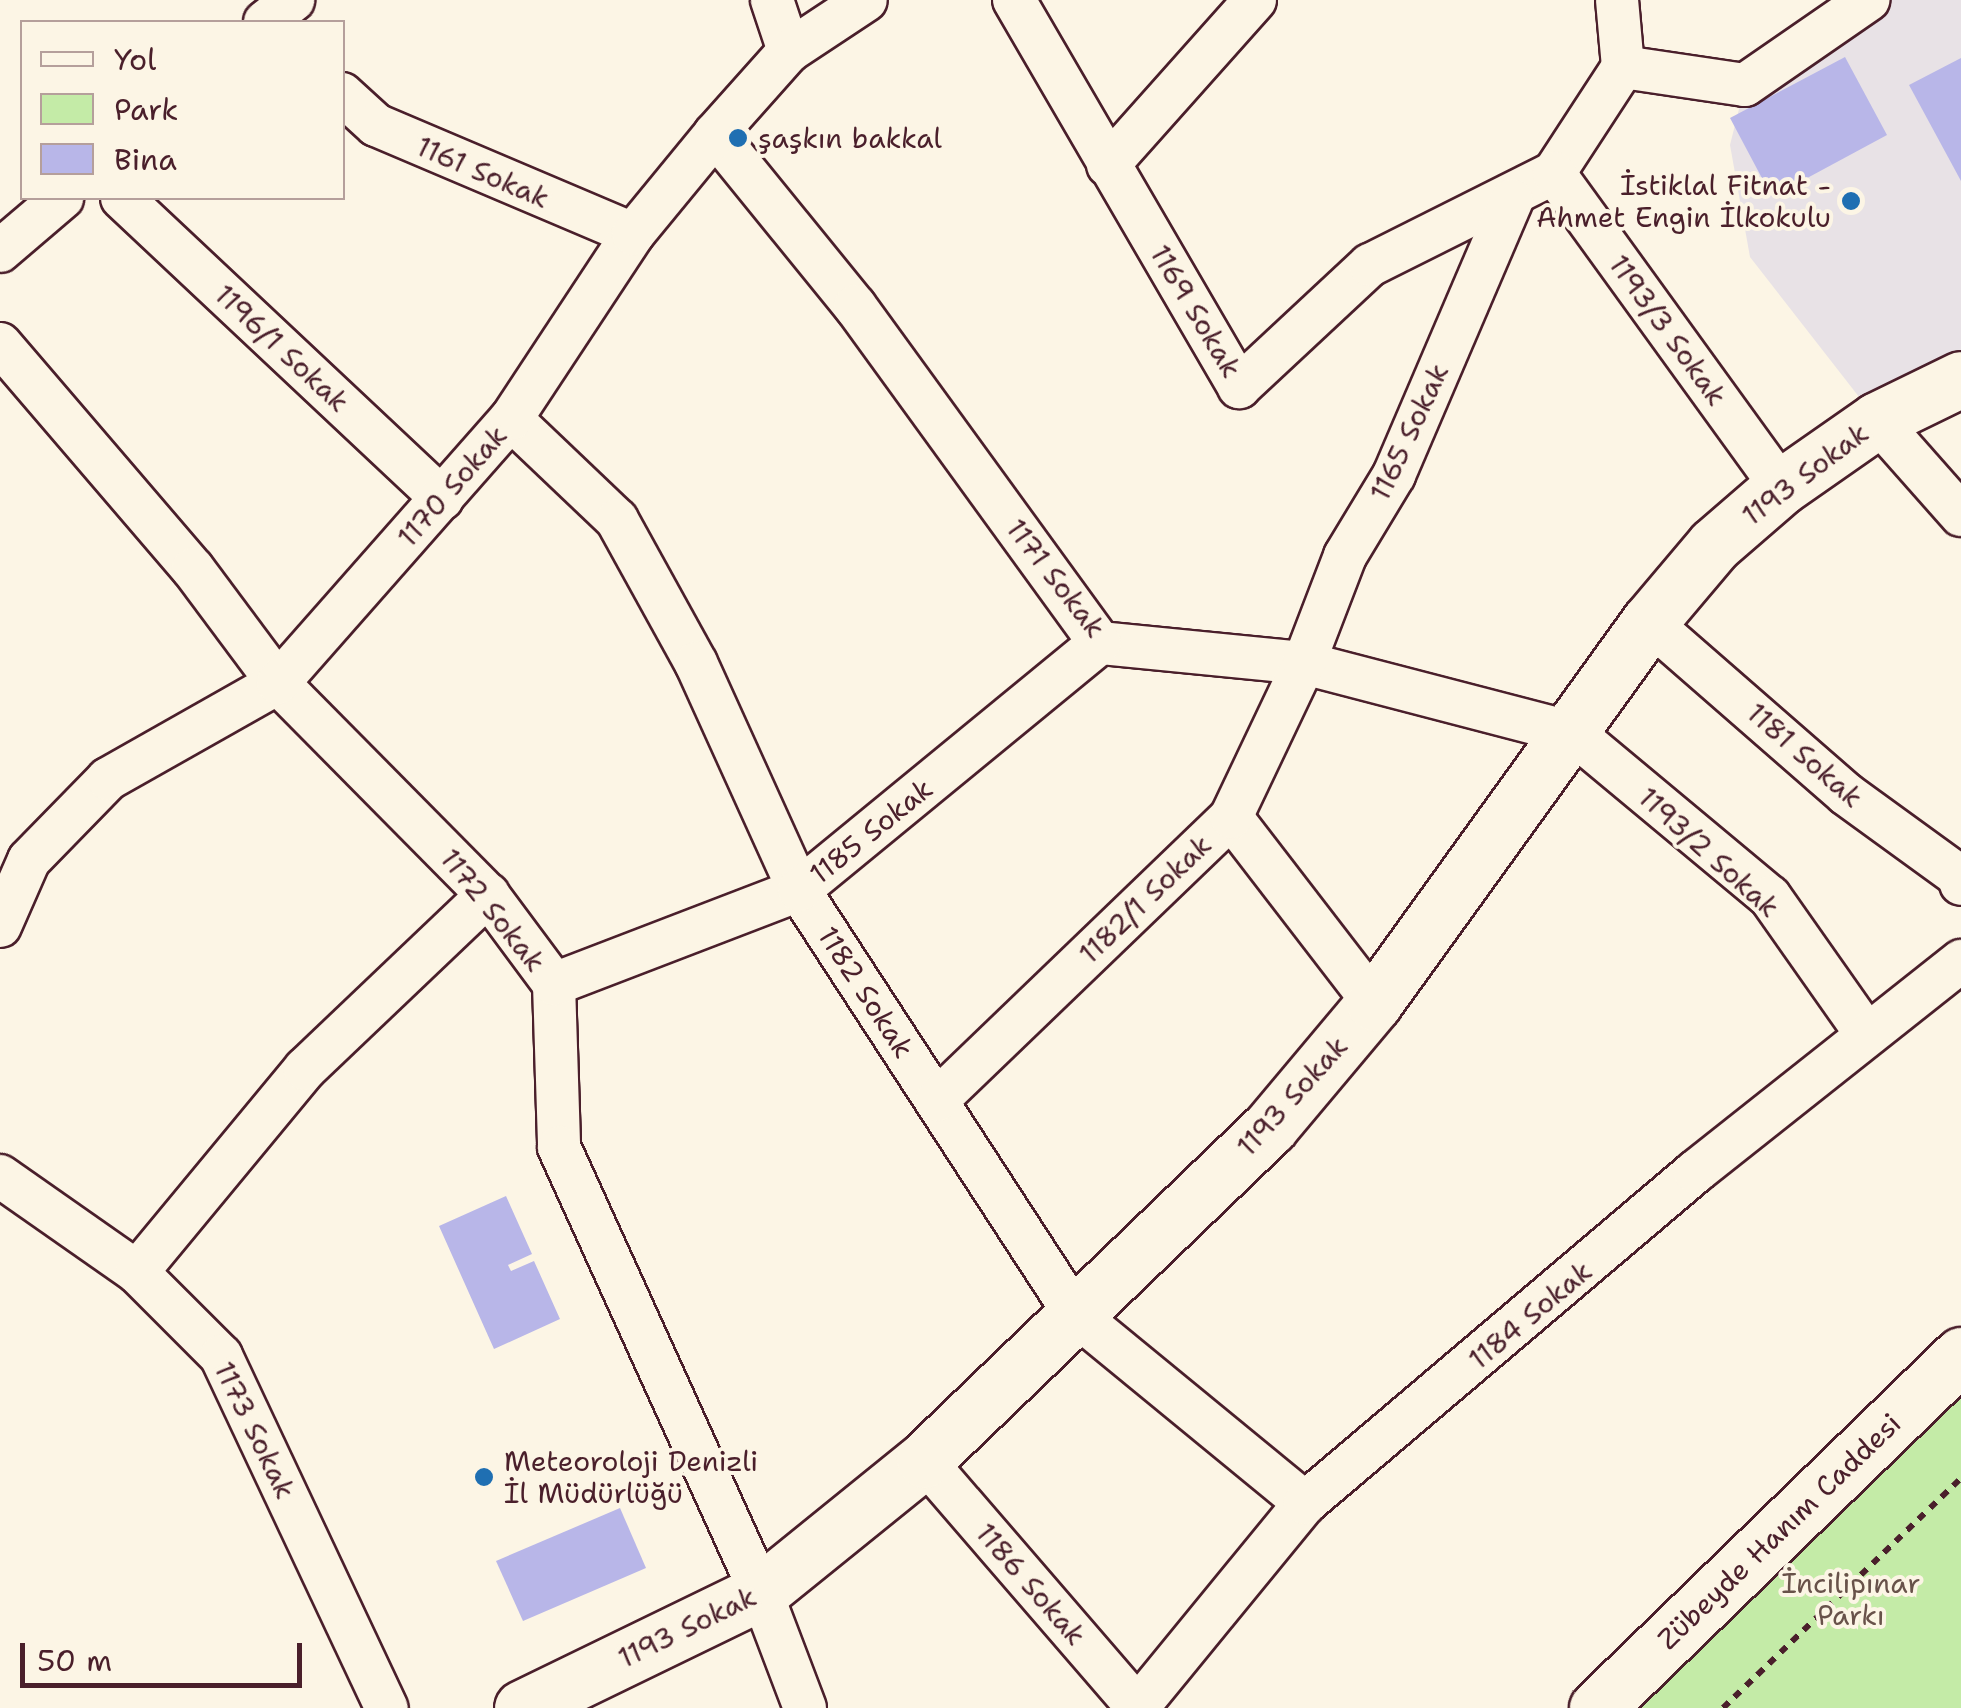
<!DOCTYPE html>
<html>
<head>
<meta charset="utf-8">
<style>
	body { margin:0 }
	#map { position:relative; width:1961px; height:1708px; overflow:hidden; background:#fcf5e5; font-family:"Shantell Sans",sans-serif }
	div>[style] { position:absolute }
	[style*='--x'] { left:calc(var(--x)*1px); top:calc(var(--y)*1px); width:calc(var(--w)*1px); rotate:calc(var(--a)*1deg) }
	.built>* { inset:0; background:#e8e2e6 }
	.green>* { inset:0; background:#c4eba7 }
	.building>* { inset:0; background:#b8b6e8 }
	.path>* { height:6px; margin-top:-3px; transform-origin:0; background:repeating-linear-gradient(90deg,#4a1f2b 0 8px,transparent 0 16px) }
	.roads { filter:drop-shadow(2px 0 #4a1f2b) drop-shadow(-2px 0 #4a1f2b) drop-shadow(0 2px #4a1f2b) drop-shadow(0 -2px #4a1f2b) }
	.street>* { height:42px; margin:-21px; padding:0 21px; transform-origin:21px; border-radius:21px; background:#fcf5e5 }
	.secondary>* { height:55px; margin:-27.5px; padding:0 27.5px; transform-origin:27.5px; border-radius:27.5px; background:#fcf5e5 }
	.dots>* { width:28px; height:28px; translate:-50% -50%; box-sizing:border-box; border:5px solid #fcf5e5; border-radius:50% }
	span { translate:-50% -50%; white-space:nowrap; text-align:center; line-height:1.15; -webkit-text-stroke:8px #fcf5e5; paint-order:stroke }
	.poi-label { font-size:28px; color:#4a1f2b }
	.left { translate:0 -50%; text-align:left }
	.right { translate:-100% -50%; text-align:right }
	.street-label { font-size:28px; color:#4a1f2b }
	.park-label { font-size:28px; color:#68524a }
	.legend { position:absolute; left:20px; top:20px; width:325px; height:180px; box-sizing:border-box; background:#fcf5e5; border:2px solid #b59f9b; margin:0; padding:12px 18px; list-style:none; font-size:30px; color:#4a1f2b }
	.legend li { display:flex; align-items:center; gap:20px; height:50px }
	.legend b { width:50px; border:2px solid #b59f9b }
	.scale { position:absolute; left:20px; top:1643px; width:282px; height:45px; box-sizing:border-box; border:5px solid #4a1f2b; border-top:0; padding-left:12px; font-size:30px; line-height:35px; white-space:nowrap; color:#4a1f2b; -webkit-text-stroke:8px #fcf5e5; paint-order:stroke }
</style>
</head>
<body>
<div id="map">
	<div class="built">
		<div style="clip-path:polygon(1868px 0,1961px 0,1961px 379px,1877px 420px,1750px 257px,1730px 145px,1745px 85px)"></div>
	</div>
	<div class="green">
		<div style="clip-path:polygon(1961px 1349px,1961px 1708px,1576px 1708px)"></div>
	</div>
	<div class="building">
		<div style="clip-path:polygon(1845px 57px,1887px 135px,1772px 197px,1730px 118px)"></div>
		<div style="clip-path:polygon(1961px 58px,1961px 181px,1909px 85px)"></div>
		<div style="clip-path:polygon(506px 1196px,532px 1254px,508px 1265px,511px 1271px,534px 1261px,560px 1319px,494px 1349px,439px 1226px)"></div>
		<div style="clip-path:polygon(620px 1508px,646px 1568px,523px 1621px,496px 1561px)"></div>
	</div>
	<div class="path">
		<div style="--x:1723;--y:1708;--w:331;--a:-44"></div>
	</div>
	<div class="roads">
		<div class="street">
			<div style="--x:772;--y:0;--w:54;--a:71.6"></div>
			<div style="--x:1014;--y:0;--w:448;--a:59.8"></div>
			<div style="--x:1239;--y:387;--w:179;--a:-43"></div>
			<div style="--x:1370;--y:265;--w:206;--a:-26.6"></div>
			<div style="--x:1554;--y:173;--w:126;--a:-56.9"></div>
			<div style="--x:1623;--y:67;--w:67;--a:-95.1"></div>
			<div style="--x:265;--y:22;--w:36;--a:-38"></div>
			<div style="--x:1623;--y:67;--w:123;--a:8.4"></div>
			<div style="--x:1745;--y:85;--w:150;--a:-34.6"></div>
			<div style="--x:342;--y:94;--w:46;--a:42.4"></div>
			<div style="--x:376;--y:125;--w:279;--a:23"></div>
			<div style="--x:715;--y:134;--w:222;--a:50.9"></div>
			<div style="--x:855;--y:306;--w:417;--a:54"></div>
			<div style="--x:1100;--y:643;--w:205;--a:5.6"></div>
			<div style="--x:1304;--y:663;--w:278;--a:14.6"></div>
			<div style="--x:1573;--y:733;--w:256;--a:39.8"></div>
			<div style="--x:1770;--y:897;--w:165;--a:54.9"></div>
			<div style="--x:1108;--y:165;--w:221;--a:-48.3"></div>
			<div style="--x:1554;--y:173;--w:387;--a:54.1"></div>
			<div style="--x:122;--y:198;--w:439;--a:43.2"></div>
			<div style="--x:0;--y:251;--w:82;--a:-40.5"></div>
			<div style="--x:0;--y:344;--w:296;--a:49.4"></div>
			<div style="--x:193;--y:569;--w:142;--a:53.3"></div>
			<div style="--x:278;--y:683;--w:298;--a:45.3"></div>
			<div style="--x:488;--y:895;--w:111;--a:53.4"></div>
			<div style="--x:554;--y:984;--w:163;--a:88.2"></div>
			<div style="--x:559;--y:1147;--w:489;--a:65.6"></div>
			<div style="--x:761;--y:1592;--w:124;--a:69.2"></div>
			<div style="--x:511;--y:419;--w:146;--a:43.6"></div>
			<div style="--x:617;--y:520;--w:163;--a:61.1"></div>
			<div style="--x:696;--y:663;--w:249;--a:65.6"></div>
			<div style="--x:799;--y:890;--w:506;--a:56.94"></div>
			<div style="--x:1075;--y:1314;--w:298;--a:39.4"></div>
			<div style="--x:1877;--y:420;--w:127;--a:48.5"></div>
			<div style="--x:1649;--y:622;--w:262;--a:41.1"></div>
			<div style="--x:1846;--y:794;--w:140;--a:36"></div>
			<div style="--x:1959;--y:876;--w:8;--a:76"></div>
			<div style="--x:1231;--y:817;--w:235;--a:52.4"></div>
			<div style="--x:0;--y:926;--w:72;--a:-66.3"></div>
			<div style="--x:29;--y:860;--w:113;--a:-45.7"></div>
			<div style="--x:108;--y:779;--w:195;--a:-29.5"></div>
			<div style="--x:278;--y:683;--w:352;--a:-48.6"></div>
			<div style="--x:511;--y:419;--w:222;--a:-56.6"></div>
			<div style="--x:633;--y:234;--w:129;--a:-50.6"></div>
			<div style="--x:715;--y:134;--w:111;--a:-48.3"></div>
			<div style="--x:789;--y:51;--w:92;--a:-33.5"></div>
			<div style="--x:554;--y:984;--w:262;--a:-21"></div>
			<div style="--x:799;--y:890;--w:389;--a:-39.4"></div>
			<div style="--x:937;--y:1100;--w:408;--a:-43.9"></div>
			<div style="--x:1231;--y:817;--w:170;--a:-64.6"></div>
			<div style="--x:1304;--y:663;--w:115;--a:-69"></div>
			<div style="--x:1345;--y:556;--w:95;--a:-58.8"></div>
			<div style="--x:1394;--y:475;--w:299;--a:-66.8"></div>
			<div style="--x:0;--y:1176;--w:167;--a:35"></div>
			<div style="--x:137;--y:1272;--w:119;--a:45"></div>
			<div style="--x:221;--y:1356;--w:389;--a:64.8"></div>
			<div style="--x:137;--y:1272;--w:264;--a:-50.4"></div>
			<div style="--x:305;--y:1069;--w:253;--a:-43.6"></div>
			<div style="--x:924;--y:1460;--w:328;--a:49.2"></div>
			<div style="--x:1137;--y:1708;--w:265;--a:-50.7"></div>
			<div style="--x:1305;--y:1503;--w:512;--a:-40.32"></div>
			<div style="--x:1695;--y:1172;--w:340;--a:-38.4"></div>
		</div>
		<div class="secondary">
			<div style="--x:522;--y:1708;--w:266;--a:-25.9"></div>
			<div style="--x:761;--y:1592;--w:210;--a:-39"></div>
			<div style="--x:924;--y:1460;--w:480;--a:-43.9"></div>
			<div style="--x:1270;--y:1127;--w:162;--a:-50"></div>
			<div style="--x:1374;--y:1003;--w:470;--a:-54.2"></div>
			<div style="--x:1649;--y:622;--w:101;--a:-49.8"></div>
			<div style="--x:1714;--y:545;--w:89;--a:-40.9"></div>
			<div style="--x:1781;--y:487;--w:117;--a:-34.9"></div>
			<div style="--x:1877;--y:420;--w:93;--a:-26"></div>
			<div style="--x:1597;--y:1708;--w:507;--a:-44.12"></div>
		</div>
	</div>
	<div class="dots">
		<div style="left:738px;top:138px;background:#1f6fb2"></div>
		<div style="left:1851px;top:201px;background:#1f6fb2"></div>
		<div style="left:484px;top:1477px;background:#1f6fb2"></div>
	</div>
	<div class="poi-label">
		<span class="left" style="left:758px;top:138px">şaşkın bakkal</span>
		<span class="right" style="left:1831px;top:201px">İstiklal Fitnat -<br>Ahmet Engin İlkokulu</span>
		<span class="left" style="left:504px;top:1477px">Meteoroloji Denizli<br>İl Müdürlüğü</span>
	</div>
	<div class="street-label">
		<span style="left:483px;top:172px;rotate:23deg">1161 Sokak</span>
		<span style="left:1196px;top:311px;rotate:59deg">1169 Sokak</span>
		<span style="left:1668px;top:330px;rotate:54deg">1193/3 Sokak</span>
		<span style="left:282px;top:348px;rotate:43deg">1196/1 Sokak</span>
		<span style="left:1409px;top:432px;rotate:-65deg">1165 Sokak</span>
		<span style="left:1805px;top:474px;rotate:-37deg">1193 Sokak</span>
		<span style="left:452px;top:486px;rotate:-49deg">1170 Sokak</span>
		<span style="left:1056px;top:578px;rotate:52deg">1171 Sokak</span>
		<span style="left:1805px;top:755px;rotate:41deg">1181 Sokak</span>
		<span style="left:871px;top:831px;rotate:-39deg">1185 Sokak</span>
		<span style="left:1709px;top:852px;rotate:42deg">1193/2 Sokak</span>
		<span style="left:1145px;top:899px;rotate:-44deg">1182/1 Sokak</span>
		<span style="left:493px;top:910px;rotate:51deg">1172 Sokak</span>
		<span style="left:866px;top:992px;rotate:57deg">1182 Sokak</span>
		<span style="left:1292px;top:1096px;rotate:-48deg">1193 Sokak</span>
		<span style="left:1530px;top:1315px;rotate:-40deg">1184 Sokak</span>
		<span style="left:255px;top:1430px;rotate:64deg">1173 Sokak</span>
		<span style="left:1779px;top:1531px;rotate:-44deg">Zübeyde Hanım Caddesi</span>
		<span style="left:1031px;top:1584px;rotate:49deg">1186 Sokak</span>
		<span style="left:687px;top:1627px;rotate:-26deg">1193 Sokak</span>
	</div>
	<div class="park-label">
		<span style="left:1851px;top:1599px">İncilipınar<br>Parkı</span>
	</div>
	<ul class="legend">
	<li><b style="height:12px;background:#fcf5e5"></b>Yol</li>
	<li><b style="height:28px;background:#c4eba7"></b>Park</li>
	<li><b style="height:28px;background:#b8b6e8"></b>Bina</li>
	</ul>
	<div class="scale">50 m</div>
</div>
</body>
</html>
